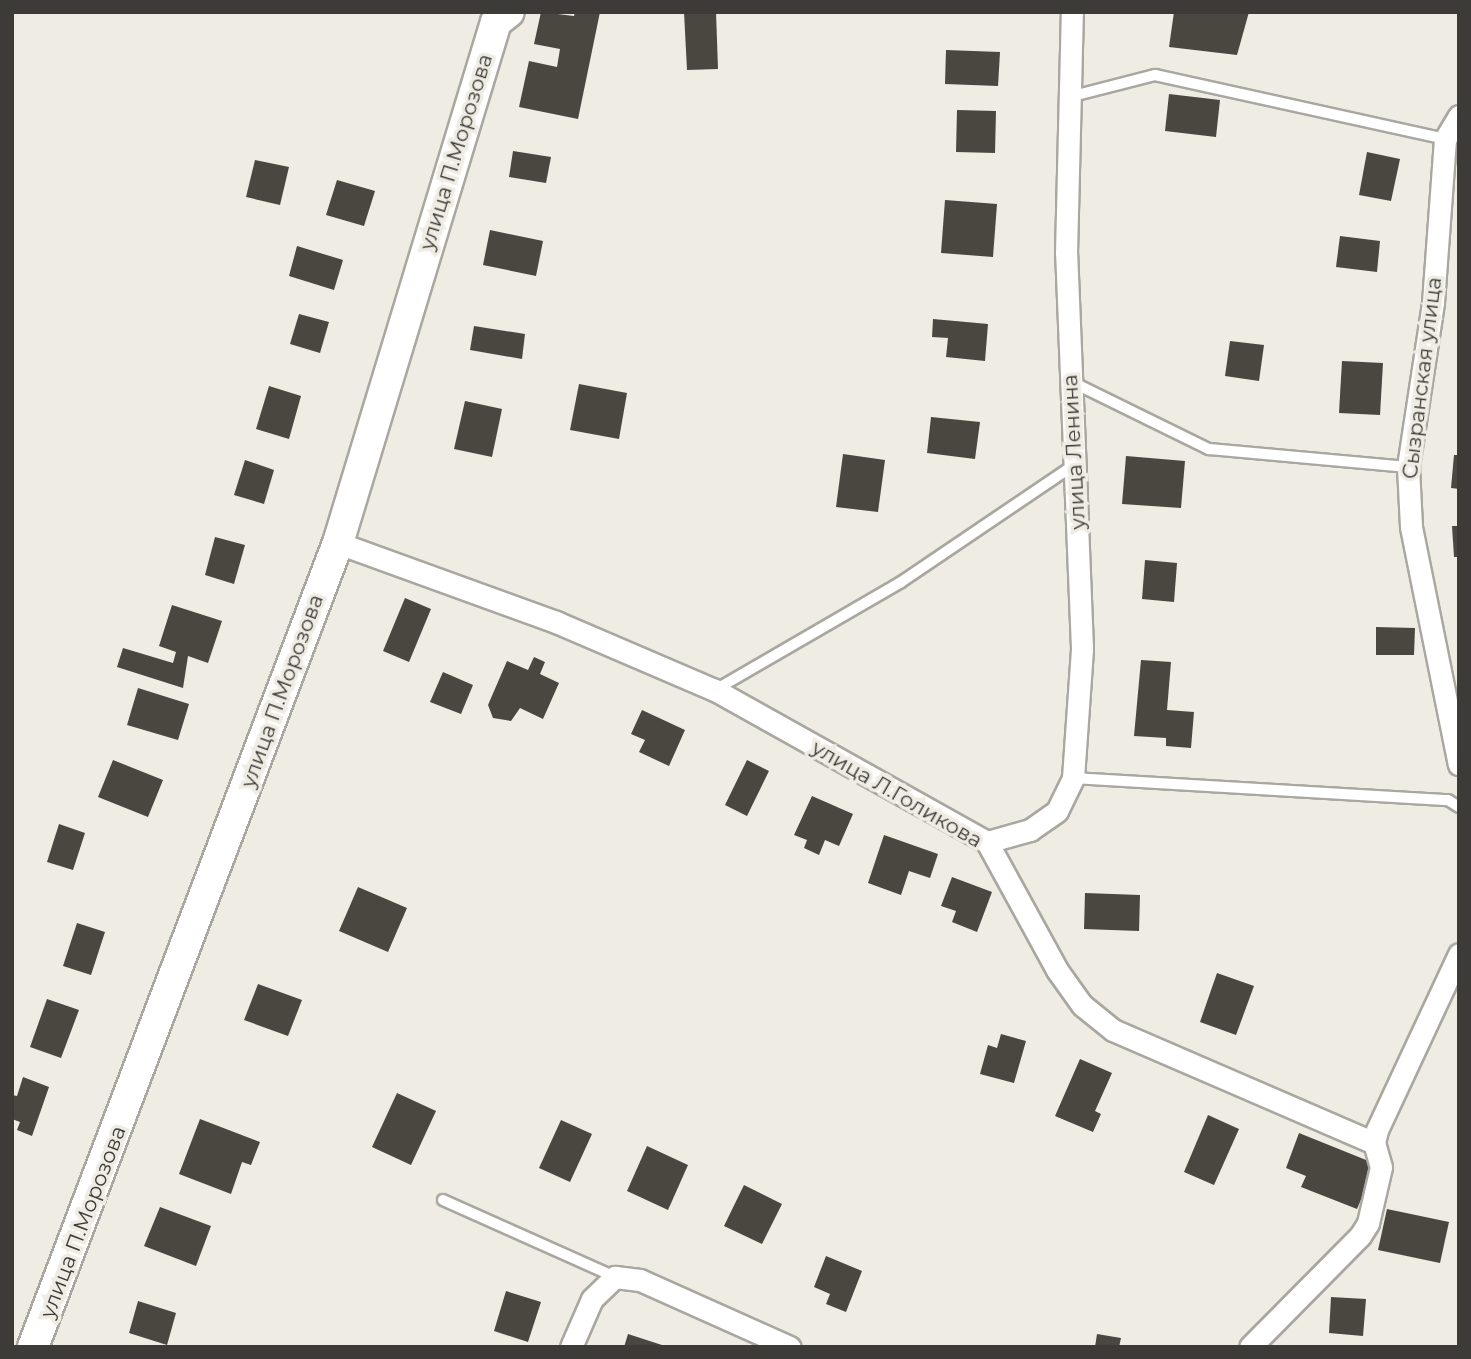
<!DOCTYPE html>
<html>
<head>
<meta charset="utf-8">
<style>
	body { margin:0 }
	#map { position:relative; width:1471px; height:1359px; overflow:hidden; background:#eeece3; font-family:Montserrat,sans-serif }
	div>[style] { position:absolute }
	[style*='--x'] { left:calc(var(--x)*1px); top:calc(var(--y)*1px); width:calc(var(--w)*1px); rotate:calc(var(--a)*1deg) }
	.building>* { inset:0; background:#4a4740 }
	.roads { filter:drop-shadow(2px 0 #a9a79f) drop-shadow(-2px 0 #a9a79f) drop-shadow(0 2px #a9a79f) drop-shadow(0 -2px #a9a79f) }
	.lane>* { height:10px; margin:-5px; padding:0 5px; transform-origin:5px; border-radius:5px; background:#fff }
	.street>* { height:21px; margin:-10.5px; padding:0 10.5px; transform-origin:10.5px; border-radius:10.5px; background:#fff }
	.secondary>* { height:30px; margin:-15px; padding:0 15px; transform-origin:15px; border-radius:15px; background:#fff }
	span { translate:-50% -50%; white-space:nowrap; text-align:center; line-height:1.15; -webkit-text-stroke:7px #eeece3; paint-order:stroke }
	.street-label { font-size:21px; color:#3c3b38 }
	.frame { position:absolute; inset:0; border:14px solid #3c3b38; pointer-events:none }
</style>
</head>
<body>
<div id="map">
	<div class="building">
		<div style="clip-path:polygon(541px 12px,574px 16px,575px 12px,600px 12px,578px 119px,519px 107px,529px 61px,557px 67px,560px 49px,534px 44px)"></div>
		<div style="clip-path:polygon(684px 12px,716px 12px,718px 69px,687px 70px)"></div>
		<div style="clip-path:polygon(1174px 12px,1249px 12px,1237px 55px,1169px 47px)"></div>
		<div style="clip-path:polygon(946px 50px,1000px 52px,998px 86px,945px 84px)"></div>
		<div style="clip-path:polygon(1169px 94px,1220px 100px,1216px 137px,1165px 131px)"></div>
		<div style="clip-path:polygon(957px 110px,996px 111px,995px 153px,956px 152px)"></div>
		<div style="clip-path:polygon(513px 151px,551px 157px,546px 183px,509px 177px)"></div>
		<div style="clip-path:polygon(1367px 152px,1400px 159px,1391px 201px,1359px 195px)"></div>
		<div style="clip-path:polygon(255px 160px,289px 167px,280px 205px,246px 197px)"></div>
		<div style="clip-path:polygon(337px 180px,375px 191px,364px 226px,326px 215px)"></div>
		<div style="clip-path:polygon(945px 200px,997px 204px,993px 257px,941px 253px)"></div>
		<div style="clip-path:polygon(490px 230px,543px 241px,536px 276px,483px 265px)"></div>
		<div style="clip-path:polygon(1340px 236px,1380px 241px,1377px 272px,1336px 267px)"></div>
		<div style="clip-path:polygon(297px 246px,343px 260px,334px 290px,289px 276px)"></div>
		<div style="clip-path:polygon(299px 314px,329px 322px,320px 353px,290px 344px)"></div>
		<div style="clip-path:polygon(933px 319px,988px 324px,985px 361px,946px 357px,948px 338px,932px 337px)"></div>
		<div style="clip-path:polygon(474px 326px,525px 334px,522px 359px,470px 350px)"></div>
		<div style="clip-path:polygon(1230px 341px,1264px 345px,1259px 381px,1225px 376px)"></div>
		<div style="clip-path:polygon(1342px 361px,1383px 363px,1380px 415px,1339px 413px)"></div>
		<div style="clip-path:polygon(579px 384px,627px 393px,619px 439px,570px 430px)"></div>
		<div style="clip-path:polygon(269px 386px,301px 396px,289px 439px,256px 429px)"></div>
		<div style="clip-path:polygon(465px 401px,502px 409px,492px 457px,454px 449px)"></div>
		<div style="clip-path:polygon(931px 417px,980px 422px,975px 459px,927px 453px)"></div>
		<div style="clip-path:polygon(843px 454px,885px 460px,878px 512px,836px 507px)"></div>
		<div style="clip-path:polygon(1454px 455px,1459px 455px,1459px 489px,1451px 488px)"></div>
		<div style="clip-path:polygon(1126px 456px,1185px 461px,1181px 508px,1122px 504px)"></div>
		<div style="clip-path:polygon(245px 460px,274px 470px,264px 504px,234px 495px)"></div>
		<div style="clip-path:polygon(1452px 526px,1459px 526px,1459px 557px,1454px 557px)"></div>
		<div style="clip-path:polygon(215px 537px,245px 545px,234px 584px,205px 575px)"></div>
		<div style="clip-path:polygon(1145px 560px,1177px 563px,1174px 602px,1142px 599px)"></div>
		<div style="clip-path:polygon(405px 598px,431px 609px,409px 662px,383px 651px)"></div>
		<div style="clip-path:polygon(172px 605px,222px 621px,208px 663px,188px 656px,183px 688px,117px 667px,123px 648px,173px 663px,176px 652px,159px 646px)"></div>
		<div style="clip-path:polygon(1376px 627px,1415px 628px,1414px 655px,1376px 655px)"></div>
		<div style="clip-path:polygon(534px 657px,545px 662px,540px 674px,559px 683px,543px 719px,520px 708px,511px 721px,493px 718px,488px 705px,507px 661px,528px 670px)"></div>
		<div style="clip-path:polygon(1141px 660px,1171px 662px,1167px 710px,1194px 712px,1191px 748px,1166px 746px,1166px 738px,1134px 736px)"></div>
		<div style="clip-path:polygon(443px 672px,473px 685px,461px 714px,430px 702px)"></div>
		<div style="clip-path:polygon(138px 688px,189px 704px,178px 740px,127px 725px)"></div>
		<div style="clip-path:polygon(642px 710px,685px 730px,669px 766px,639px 752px,645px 740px,631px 734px)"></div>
		<div style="clip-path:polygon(113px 760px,163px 780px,148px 817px,98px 797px)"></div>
		<div style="clip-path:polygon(747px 760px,769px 771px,747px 816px,725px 805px)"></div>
		<div style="clip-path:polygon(812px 796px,853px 814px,839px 846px,825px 840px,819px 855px,804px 848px,807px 840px,794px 835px)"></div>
		<div style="clip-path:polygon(59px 824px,85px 833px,73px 870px,47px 862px)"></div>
		<div style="clip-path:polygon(884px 835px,938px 854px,930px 878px,909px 871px,901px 895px,868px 883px)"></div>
		<div style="clip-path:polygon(952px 877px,992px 892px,977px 932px,952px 922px,956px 911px,941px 906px)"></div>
		<div style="clip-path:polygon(358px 887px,407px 908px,388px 952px,339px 931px)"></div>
		<div style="clip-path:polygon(1085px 893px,1140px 895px,1139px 931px,1084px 929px)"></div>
		<div style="clip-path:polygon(77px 923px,105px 932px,91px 975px,63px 966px)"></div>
		<div style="clip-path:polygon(1217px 973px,1254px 986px,1236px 1035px,1200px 1022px)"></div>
		<div style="clip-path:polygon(258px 984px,302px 1000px,288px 1036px,244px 1020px)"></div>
		<div style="clip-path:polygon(47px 999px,79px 1010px,61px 1058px,30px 1047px)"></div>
		<div style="clip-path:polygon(1001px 1034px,1026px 1041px,1014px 1083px,980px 1074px,988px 1045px,997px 1048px)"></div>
		<div style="clip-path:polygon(1080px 1059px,1112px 1073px,1095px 1111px,1101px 1114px,1093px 1132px,1055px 1116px)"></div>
		<div style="clip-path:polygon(23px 1077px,49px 1087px,32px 1136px,17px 1130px,20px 1122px,12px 1119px,12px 1095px,17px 1096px)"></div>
		<div style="clip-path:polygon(397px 1093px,436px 1111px,411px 1165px,372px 1147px)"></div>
		<div style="clip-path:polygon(1208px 1115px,1239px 1129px,1214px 1185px,1184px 1172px)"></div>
		<div style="clip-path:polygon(200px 1119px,260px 1142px,251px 1165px,242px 1162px,231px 1194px,179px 1174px)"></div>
		<div style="clip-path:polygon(561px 1120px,592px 1134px,570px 1182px,539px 1168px)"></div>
		<div style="clip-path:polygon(1299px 1133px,1376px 1164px,1357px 1209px,1301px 1187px,1306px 1176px,1286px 1168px)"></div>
		<div style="clip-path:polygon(647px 1146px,688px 1165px,668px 1210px,627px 1191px)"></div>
		<div style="clip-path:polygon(744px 1185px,782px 1204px,762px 1244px,724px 1226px)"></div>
		<div style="clip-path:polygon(160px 1207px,211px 1226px,196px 1266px,144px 1246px)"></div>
		<div style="clip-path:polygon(1387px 1209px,1449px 1222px,1440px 1263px,1378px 1250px)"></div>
		<div style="clip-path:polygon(826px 1256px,862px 1271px,846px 1312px,826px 1304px,830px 1294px,814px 1287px)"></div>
		<div style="clip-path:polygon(506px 1291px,541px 1302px,528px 1342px,494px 1331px)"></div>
		<div style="clip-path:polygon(1331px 1297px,1366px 1299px,1363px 1336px,1329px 1333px)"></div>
		<div style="clip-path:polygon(138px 1301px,176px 1313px,167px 1345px,129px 1333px)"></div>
		<div style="clip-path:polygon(628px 1334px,665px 1346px,665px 1347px,624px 1347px)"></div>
		<div style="clip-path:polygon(1097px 1334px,1121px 1338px,1119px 1347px,1095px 1347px)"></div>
	</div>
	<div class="roads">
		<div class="lane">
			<div style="--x:1073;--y:96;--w:85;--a:-14.4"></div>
			<div style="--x:1155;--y:75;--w:297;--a:12.4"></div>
			<div style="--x:1070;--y:381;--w:155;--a:26.1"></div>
			<div style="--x:1209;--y:449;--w:200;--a:5.2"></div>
			<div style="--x:715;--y:690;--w:215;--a:-30.1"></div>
			<div style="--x:901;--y:582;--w:209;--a:-34.1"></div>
			<div style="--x:1073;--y:778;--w:376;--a:3.4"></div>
			<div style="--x:1448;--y:800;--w:13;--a:32"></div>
			<div style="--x:443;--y:1200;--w:188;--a:24.1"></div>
		</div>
		<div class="street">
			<div style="--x:1459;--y:116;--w:27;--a:121"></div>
			<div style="--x:1445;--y:139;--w:164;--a:94.2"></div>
			<div style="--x:1433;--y:303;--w:166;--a:98.7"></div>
			<div style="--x:1408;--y:467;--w:60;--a:87.1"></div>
			<div style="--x:1411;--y:527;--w:242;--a:78.6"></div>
			<div style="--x:338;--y:543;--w:232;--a:19.9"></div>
			<div style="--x:556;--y:622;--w:173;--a:23.2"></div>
			<div style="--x:715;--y:690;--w:312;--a:29.2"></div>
			<div style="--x:987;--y:842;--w:146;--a:61.3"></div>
			<div style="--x:1057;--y:970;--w:43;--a:54.5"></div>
			<div style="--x:1082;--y:1005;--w:40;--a:39"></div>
			<div style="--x:1113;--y:1030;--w:284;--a:23.4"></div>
			<div style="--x:987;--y:842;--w:45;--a:-15.6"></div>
			<div style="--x:1030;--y:830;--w:33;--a:-35"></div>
			<div style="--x:1057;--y:811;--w:37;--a:-64"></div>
			<div style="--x:1073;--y:778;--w:130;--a:-86"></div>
			<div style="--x:1082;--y:648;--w:395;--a:-92.3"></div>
			<div style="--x:1066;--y:253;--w:241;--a:-88.6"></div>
			<div style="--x:571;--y:1347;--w:52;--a:-66.4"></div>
			<div style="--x:592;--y:1299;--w:32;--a:-44"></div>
			<div style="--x:615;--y:1277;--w:25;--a:7"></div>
			<div style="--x:640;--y:1280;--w:164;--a:24.1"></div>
			<div style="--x:1250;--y:1347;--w:156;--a:-45.3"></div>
			<div style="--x:1360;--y:1236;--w:15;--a:-58"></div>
			<div style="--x:1368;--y:1223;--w:57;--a:-76.9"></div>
			<div style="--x:1381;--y:1167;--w:25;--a:-106"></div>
			<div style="--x:1374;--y:1143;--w:13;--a:-77"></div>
			<div style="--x:1377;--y:1130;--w:194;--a:-65"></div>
		</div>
		<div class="secondary">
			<div style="--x:33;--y:1347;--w:860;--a:-69.23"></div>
			<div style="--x:338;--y:543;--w:544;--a:-73.13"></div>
			<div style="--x:496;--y:22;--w:16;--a:-38"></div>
		</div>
	</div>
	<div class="street-label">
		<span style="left:456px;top:152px;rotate:-73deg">улица П.Морозова</span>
		<span style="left:1422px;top:378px;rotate:-83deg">Сызранская улица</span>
		<span style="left:1074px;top:452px;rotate:-93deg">улица Ленина</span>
		<span style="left:282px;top:691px;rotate:-70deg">улица П.Морозова</span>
		<span style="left:897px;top:794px;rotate:30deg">улица Л.Голикова</span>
		<span style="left:83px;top:1222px;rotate:-69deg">улица П.Морозова</span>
	</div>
	<div class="frame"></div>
</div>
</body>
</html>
